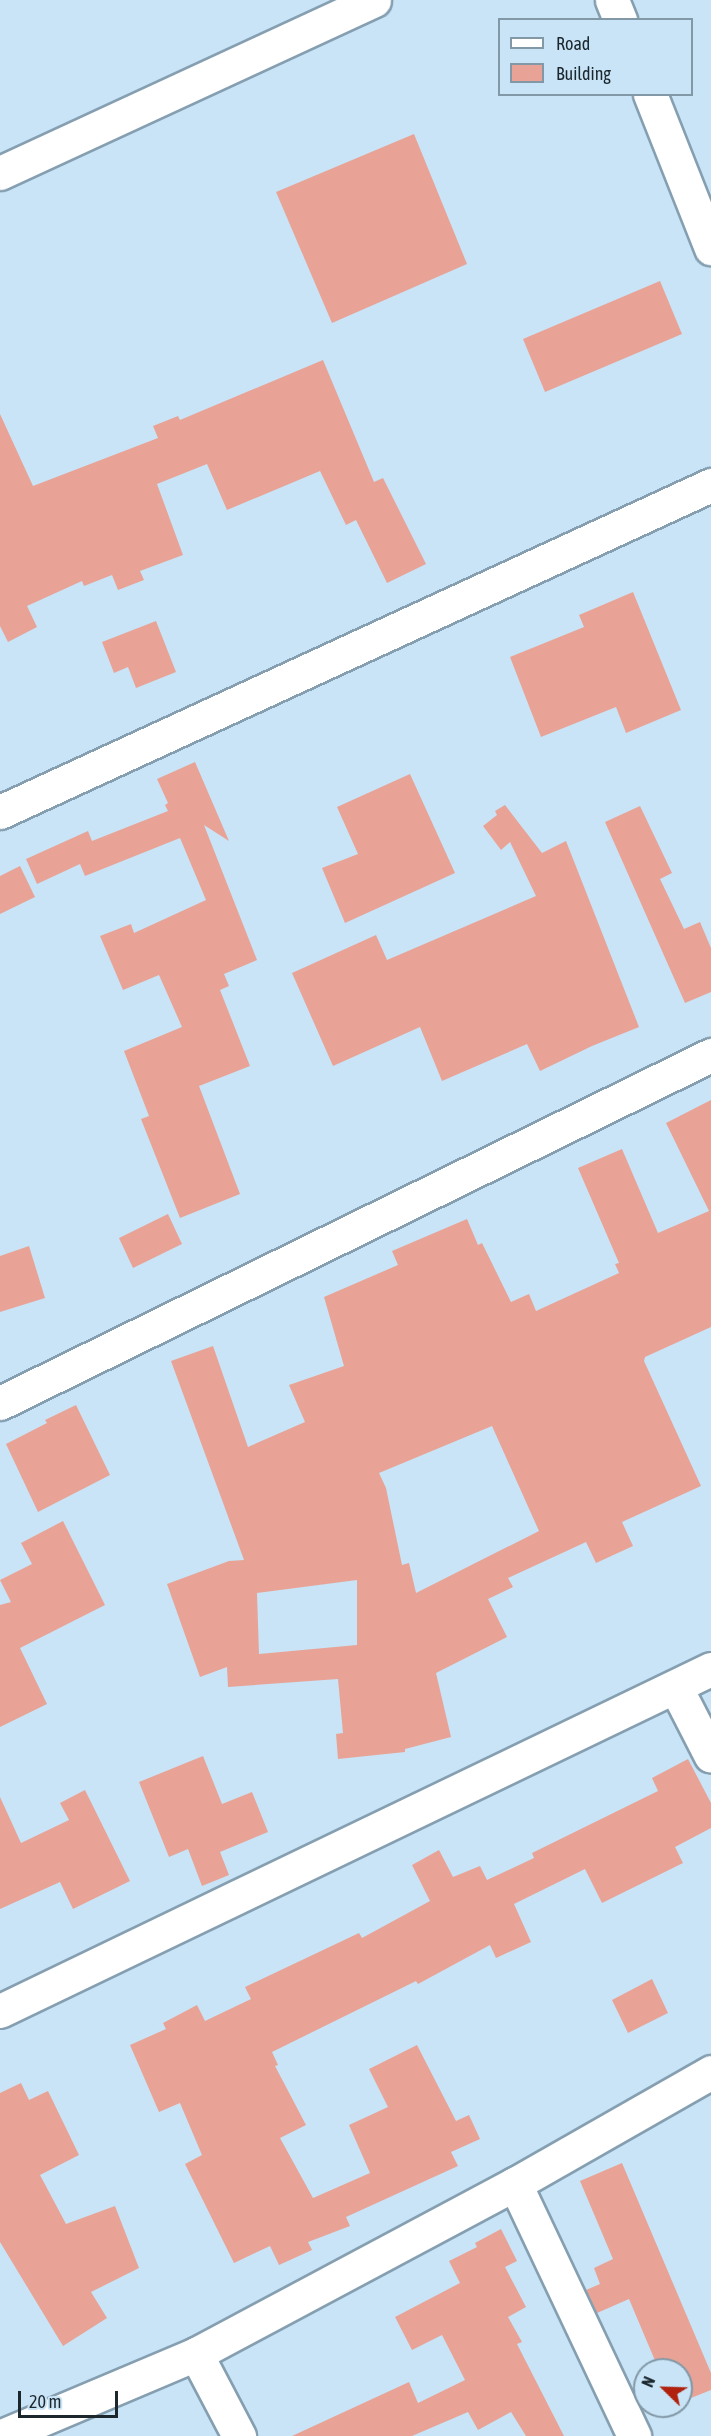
<!DOCTYPE html>
<html>
<head>
<meta charset="utf-8">
<style>
	body { margin:0 }
	#map { position:relative; width:711px; height:2436px; overflow:hidden; background:#c8e4f6; font-family:"Asap Condensed",sans-serif }
	div>[style] { position:absolute }
	[style*='--x'] { left:calc(var(--x)*1px); top:calc(var(--y)*1px); width:calc(var(--w)*1px); rotate:calc(var(--a)*1deg) }
	.building>* { inset:0; background:#e8a396 }
	.roads { filter:drop-shadow(2px 0 #859fb1) drop-shadow(-2px 0 #859fb1) drop-shadow(0 2px #859fb1) drop-shadow(0 -2px #859fb1) }
	.minor>* { height:33px; margin:-16.5px; padding:0 16.5px; transform-origin:16.5px; border-radius:16.5px; background:#fff }
	span { translate:-50% -50%; white-space:nowrap; text-align:center; line-height:1.15; -webkit-text-stroke:5px #c8e4f6; paint-order:stroke }
	.legend { position:absolute; left:498px; top:18px; width:195px; height:78px; box-sizing:border-box; background:#c8e4f6; border:2px solid #8398a6; margin:0; padding:8px 10px; list-style:none; font-size:18px; color:#1b262d }
	.legend li { display:flex; align-items:center; gap:12px; height:30px }
	.legend b { width:30px; border:2px solid #8398a6 }
	.north { position:absolute; left:633px; top:2358px; width:60px; height:60px; box-sizing:border-box; background:#c8e4f6; border:2px solid #8398a6; border-radius:50%; rotate:293deg; font-size:16px; font-weight:700; line-height:24px; text-align:center; color:#1b262d }
	.north::after { content:''; display:block; margin:auto; width:21px; height:27px; background:#b0220f; clip-path:polygon(50% 0,100% 100%,50% 72%,0 100%) }
	.scale { position:absolute; left:18px; top:2391px; width:100px; height:27px; box-sizing:border-box; border:3px solid #1b262d; border-top:0; padding-left:8px; font-size:18px; line-height:21px; white-space:nowrap; color:#1b262d; -webkit-text-stroke:4px #c8e4f6; paint-order:stroke }
</style>
</head>
<body>
<div id="map">
	<div class="building">
		<div style="clip-path:polygon(414px 134px,467px 264px,332px 323px,276px 192px)"></div>
		<div style="clip-path:polygon(660px 281px,682px 334px,545px 392px,523px 339px)"></div>
		<div style="clip-path:polygon(323px 360px,374px 482px,383px 478px,426px 564px,387px 583px,356px 520px,346px 525px,320px 471px,227px 510px,207px 464px,157px 484px,183px 555px,140px 571px,144px 580px,118px 590px,112px 575px,84px 586px,82px 581px,27px 606px,37px 627px,8px 642px,0 626px,0 414px,33px 486px,158px 438px,153px 426px,178px 416px,180px 420px)"></div>
		<div style="clip-path:polygon(633px 592px,681px 710px,626px 733px,616px 707px,541px 737px,510px 657px,584px 627px,579px 615px)"></div>
		<div style="clip-path:polygon(156px 621px,176px 672px,136px 688px,128px 667px,114px 673px,102px 642px)"></div>
		<div style="clip-path:polygon(195px 762px,229px 841px,204px 825px,257px 960px,224px 974px,229px 986px,220px 990px,250px 1066px,199px 1086px,240px 1194px,180px 1218px,141px 1119px,149px 1116px,124px 1051px,182px 1027px,159px 975px,123px 990px,100px 936px,131px 924px,134px 933px,206px 900px,180px 838px,85px 876px,80px 864px,37px 884px,26px 859px,88px 831px,92px 841px,168px 811px,165px 805px,168px 803px,157px 779px)"></div>
		<div style="clip-path:polygon(410px 774px,455px 873px,345px 923px,322px 868px,358px 854px,337px 807px)"></div>
		<div style="clip-path:polygon(505px 805px,542px 853px,566px 841px,639px 1027px,592px 1046px,540px 1071px,527px 1044px,442px 1081px,420px 1027px,333px 1066px,292px 973px,376px 935px,387px 960px,536px 896px,510px 842px,501px 850px,483px 826px,497px 815px,495px 811px)"></div>
		<div style="clip-path:polygon(640px 806px,672px 873px,660px 879px,684px 929px,700px 922px,711px 948px,711px 992px,685px 1003px,605px 822px)"></div>
		<div style="clip-path:polygon(20px 866px,35px 897px,0 914px,0 876px)"></div>
		<div style="clip-path:polygon(evenodd,711px 1100px,711px 1327px,645px 1357px,644px 1361px,701px 1486px,622px 1522px,633px 1546px,596px 1563px,586px 1542px,508px 1578px,513px 1587px,488px 1599px,507px 1637px,436px 1673px,451px 1737px,405px 1749px,405px 1752px,338px 1759px,336px 1734px,343px 1733px,338px 1679px,228px 1687px,227px 1667px,200px 1677px,167px 1584px,229px 1561px,244px 1560px,171px 1361px,213px 1346px,248px 1447px,305px 1422px,289px 1385px,344px 1366px,324px 1297px,398px 1265px,392px 1251px,467px 1219px,478px 1245px,482px 1243px,511px 1302px,529px 1294px,536px 1311px,619px 1273px,615px 1264px,619px 1263px,578px 1168px,622px 1149px,658px 1233px,709px 1211px,666px 1123px,711px 1100px,492px 1426px,539px 1531px,416px 1593px,409px 1563px,402px 1565px,386px 1488px,379px 1473px,492px 1426px,711px 1100px,357px 1580px,357px 1645px,259px 1654px,257px 1593px,357px 1580px)"></div>
		<div style="clip-path:polygon(168px 1214px,182px 1244px,133px 1268px,119px 1238px)"></div>
		<div style="clip-path:polygon(29px 1246px,45px 1298px,0 1312px,0 1256px)"></div>
		<div style="clip-path:polygon(76px 1405px,110px 1475px,38px 1512px,6px 1444px,47px 1423px,45px 1420px)"></div>
		<div style="clip-path:polygon(63px 1521px,105px 1605px,20px 1648px,47px 1704px,0 1727px,0 1605px,11px 1602px,0 1580px,32px 1564px,21px 1543px)"></div>
		<div style="clip-path:polygon(203px 1756px,222px 1804px,252px 1792px,268px 1832px,220px 1852px,229px 1875px,202px 1886px,188px 1849px,169px 1857px,139px 1782px)"></div>
		<div style="clip-path:polygon(688px 1759px,711px 1803px,711px 1828px,675px 1847px,683px 1863px,602px 1903px,585px 1869px,514px 1904px,531px 1942px,496px 1958px,490px 1945px,418px 1984px,416px 1981px,272px 2052px,278px 2065px,275px 2066px,306px 2125px,280px 2138px,313px 2198px,370px 2173px,349px 2125px,388px 2107px,369px 2069px,417px 2045px,456px 2121px,469px 2115px,480px 2139px,451px 2152px,458px 2166px,346px 2217px,350px 2226px,308px 2242px,312px 2250px,279px 2265px,270px 2246px,234px 2263px,185px 2164px,202px 2155px,180px 2103px,159px 2112px,130px 2045px,166px 2029px,163px 2023px,197px 2005px,205px 2021px,251px 1999px,245px 1987px,359px 1933px,362px 1938px,430px 1901px,412px 1865px,439px 1850px,453px 1877px,480px 1866px,487px 1880px,534px 1858px,532px 1853px,658px 1791px,652px 1778px)"></div>
		<div style="clip-path:polygon(85px 1790px,130px 1881px,73px 1909px,60px 1882px,0 1909px,0 1797px,21px 1843px,69px 1820px,60px 1803px)"></div>
		<div style="clip-path:polygon(652px 1979px,668px 2013px,628px 2033px,612px 2000px)"></div>
		<div style="clip-path:polygon(21px 2083px,29px 2100px,48px 2091px,79px 2155px,40px 2175px,66px 2224px,115px 2206px,139px 2268px,91px 2292px,107px 2318px,63px 2346px,0 2242px,0 2093px)"></div>
		<div style="clip-path:polygon(622px 2163px,711px 2373px,711px 2390px,681px 2402px,681px 2370px,659px 2370px,629px 2299px,597px 2313px,586px 2290px,600px 2284px,594px 2268px,613px 2259px,580px 2181px)"></div>
		<div style="clip-path:polygon(501px 2229px,517px 2261px,505px 2267px,526px 2307px,508px 2317px,522px 2342px,517px 2344px,564px 2436px,526px 2436px,511px 2412px,478px 2430px,468px 2412px,412px 2436px,292px 2436px,409px 2382px,418px 2403px,465px 2380px,442px 2335px,412px 2350px,395px 2317px,460px 2283px,449px 2261px,477px 2247px,475px 2243px)"></div>
	</div>
	<div class="roads">
		<div class="minor">
			<div style="--x:612;--y:0;--w:22;--a:68"></div>
			<div style="--x:650;--y:94;--w:166;--a:68.4"></div>
			<div style="--x:0;--y:173;--w:412;--a:-24.8"></div>
			<div style="--x:0;--y:812;--w:783;--a:-24.7"></div>
			<div style="--x:0;--y:1403;--w:792;--a:-26.08"></div>
			<div style="--x:676;--y:1688;--w:76;--a:62.8"></div>
			<div style="--x:0;--y:2011;--w:789;--a:-25.69"></div>
			<div style="--x:515;--y:2184;--w:279;--a:64.7"></div>
			<div style="--x:196;--y:2354;--w:93;--a:62.3"></div>
			<div style="--x:2;--y:2436;--w:211;--a:-22.9"></div>
			<div style="--x:196;--y:2354;--w:361;--a:-28.1"></div>
			<div style="--x:515;--y:2184;--w:226;--a:-29.7"></div>
		</div>
	</div>
	<ul class="legend">
	<li><b style="height:8px;background:#fff"></b>Road</li>
	<li><b style="height:16px;background:#e8a396"></b>Building</li>
	</ul>
	<div class="north">N</div>
	<div class="scale">20 m</div>
</div>
</body>
</html>
